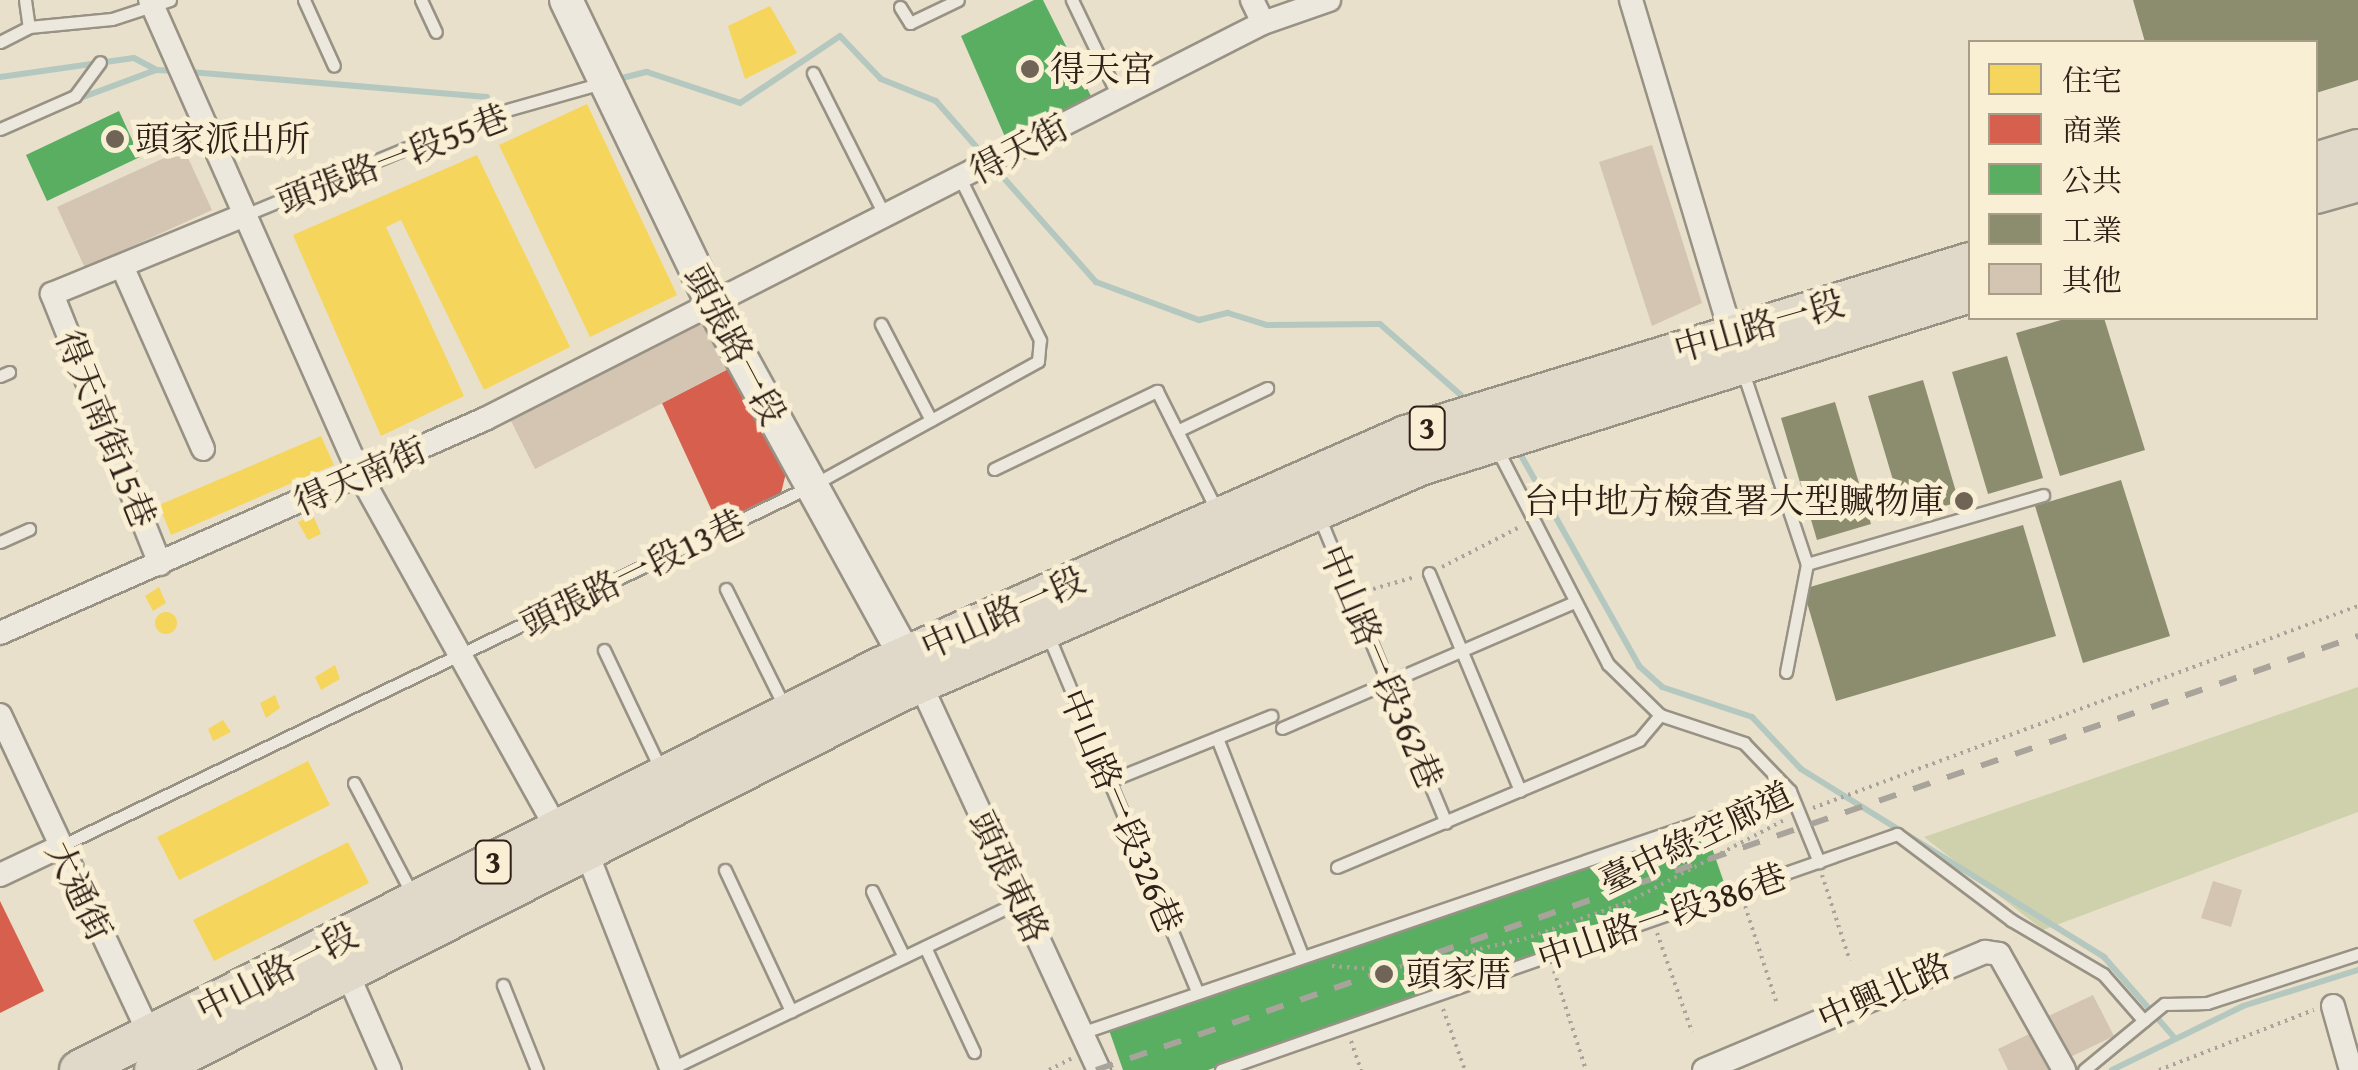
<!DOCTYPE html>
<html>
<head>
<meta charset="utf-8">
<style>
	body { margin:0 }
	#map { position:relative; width:2358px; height:1070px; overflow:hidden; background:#e8e0cb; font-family:"Gentium Book Plus","Noto Serif TC",serif }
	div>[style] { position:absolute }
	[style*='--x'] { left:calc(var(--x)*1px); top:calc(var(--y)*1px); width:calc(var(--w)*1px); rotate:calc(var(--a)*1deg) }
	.green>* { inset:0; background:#cfd1ac }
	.homes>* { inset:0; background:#f6d55c }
	.round { border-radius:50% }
	.shops>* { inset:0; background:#d6604d }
	.public>* { inset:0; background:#5aae61 }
	.industry>* { inset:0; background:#8c8c6e }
	.stream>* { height:6px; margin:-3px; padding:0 3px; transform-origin:3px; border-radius:3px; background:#b4c8bf }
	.building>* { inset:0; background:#d4c5b3 }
	.path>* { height:4px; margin-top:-2px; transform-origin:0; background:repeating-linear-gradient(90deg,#a9a49b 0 2.5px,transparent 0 7.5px) }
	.roads { filter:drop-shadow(2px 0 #989285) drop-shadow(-2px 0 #989285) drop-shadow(0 2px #989285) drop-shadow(0 -2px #989285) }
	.lane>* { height:11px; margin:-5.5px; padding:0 5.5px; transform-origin:5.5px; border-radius:5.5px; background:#ece8dd }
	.street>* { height:22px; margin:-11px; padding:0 11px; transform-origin:11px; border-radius:11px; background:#ece8dd }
	.secondary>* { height:32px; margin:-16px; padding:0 16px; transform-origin:16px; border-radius:16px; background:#ece8dd }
	.primary>* { height:38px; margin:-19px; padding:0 19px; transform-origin:19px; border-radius:19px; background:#e0d8c8 }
	.rail>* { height:6px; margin-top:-3px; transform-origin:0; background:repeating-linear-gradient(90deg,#a9a49b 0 18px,transparent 0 36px) }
	.dots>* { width:28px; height:28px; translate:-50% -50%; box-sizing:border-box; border:5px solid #f8efd5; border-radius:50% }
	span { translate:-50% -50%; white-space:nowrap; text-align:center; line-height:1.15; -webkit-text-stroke:10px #f8efd5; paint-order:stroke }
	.shield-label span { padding:2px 8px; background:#f8efd5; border:2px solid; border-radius:8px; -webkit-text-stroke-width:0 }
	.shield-label { font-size:32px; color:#302118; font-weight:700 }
	.poi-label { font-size:35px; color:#302118 }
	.left { translate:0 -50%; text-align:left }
	.right { translate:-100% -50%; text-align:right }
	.street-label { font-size:35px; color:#302118 }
	.legend { position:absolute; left:1968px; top:40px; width:350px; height:280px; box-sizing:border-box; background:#f8efd5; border:2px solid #a89d89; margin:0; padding:12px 18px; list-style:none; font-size:30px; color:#302118 }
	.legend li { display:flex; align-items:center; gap:20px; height:50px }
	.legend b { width:50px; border:2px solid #a89d89 }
</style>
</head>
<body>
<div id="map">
	<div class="green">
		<div style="clip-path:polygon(2358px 687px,2358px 812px,2043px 930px,1924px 837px)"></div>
	</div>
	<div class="homes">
		<div style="clip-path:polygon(770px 6px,797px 53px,745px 79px,728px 26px)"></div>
		<div style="clip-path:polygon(587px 104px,677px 295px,590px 337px,499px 145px)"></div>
		<div style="clip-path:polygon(477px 155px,570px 347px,484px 390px,401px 220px,386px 227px,464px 396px,381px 436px,293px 235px)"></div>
		<div style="clip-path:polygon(321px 436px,334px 465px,171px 535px,159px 505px)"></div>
		<div style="clip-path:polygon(313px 515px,321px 534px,308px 540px,298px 522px)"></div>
		<div style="clip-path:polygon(159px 587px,166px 603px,153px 611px,145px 596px)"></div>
		<div class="round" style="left:155px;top:612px;width:22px;height:22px"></div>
		<div style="clip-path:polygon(335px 665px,340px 679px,321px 690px,315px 677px)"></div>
		<div style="clip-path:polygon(275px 695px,280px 708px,266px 718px,260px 703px)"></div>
		<div style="clip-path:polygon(223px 720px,231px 732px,213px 741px,208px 729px)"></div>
		<div style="clip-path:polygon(308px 761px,330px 805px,179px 880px,157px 837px)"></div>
		<div style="clip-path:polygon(348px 842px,369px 883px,214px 961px,193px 920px)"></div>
	</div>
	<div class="shops">
		<div style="clip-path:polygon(734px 366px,786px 473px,781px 493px,718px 524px,662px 403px)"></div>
		<div style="clip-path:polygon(0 901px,44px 991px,0 1013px)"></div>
	</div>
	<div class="public">
		<div style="clip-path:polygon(1034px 0,1043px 0,1093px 100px,1009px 146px,961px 36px)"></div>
		<div style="clip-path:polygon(119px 111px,140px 157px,47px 201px,26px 155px)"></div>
		<div style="clip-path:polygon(1705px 828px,1728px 894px,1208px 1070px,1123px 1070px,1109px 1030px)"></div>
	</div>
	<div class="industry">
		<div style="clip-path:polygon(2133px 0,2358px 0,2358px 80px,2316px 93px,2316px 42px,2145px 42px)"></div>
		<div style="clip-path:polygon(2068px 318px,2104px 318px,2145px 450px,2060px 476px,2016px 333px)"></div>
		<div style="clip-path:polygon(2007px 356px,2043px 478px,1988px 494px,1952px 372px)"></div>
		<div style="clip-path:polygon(1923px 380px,1959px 502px,1904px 517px,1868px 396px)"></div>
		<div style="clip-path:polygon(1835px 402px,1871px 524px,1817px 540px,1781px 418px)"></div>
		<div style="clip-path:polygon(2121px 480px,2170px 636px,2083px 663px,2035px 506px)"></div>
		<div style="clip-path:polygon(2023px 525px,2056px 636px,1836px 701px,1803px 589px)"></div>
	</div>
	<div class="stream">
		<div style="--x:190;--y:72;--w:298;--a:4.8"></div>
		<div style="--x:0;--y:77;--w:135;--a:-8.1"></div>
		<div style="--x:134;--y:58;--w:24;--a:28"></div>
		<div style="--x:614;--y:80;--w:34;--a:-14"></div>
		<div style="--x:647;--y:72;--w:98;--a:18.4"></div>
		<div style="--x:740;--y:103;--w:120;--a:-33.8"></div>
		<div style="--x:840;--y:36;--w:59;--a:46.4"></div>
		<div style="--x:881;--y:79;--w:59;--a:21.8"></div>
		<div style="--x:936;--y:101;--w:76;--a:48.7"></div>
		<div style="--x:75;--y:100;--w:86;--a:-20.3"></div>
		<div style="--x:156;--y:70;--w:21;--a:3"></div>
		<div style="--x:994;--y:167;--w:154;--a:48.4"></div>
		<div style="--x:1096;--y:282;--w:110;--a:20.3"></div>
		<div style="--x:1199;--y:320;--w:30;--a:-14"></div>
		<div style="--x:1228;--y:313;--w:41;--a:17.1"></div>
		<div style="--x:1267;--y:325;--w:113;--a:-0.5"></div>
		<div style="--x:1380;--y:324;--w:120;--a:41.3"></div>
		<div style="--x:1518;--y:450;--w:248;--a:60.7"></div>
		<div style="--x:1639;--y:666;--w:31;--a:42"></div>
		<div style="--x:1662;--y:687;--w:95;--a:18.4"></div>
		<div style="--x:1752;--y:717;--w:71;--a:46.7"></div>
		<div style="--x:1801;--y:769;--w:357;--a:31.8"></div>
		<div style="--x:2104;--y:957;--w:105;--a:48.9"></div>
		<div style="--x:2112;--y:1070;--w:146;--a:-26"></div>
		<div style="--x:2243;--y:1006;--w:121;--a:-17.4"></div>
	</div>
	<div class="building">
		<div style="clip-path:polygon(1652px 145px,1702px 303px,1652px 326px,1599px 162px)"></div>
		<div style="clip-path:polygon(184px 149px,212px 210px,85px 268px,57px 207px)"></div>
		<div style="clip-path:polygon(692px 322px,710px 327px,734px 366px,535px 469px,509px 417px)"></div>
		<div style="clip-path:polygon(2213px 881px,2242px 890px,2231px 927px,2201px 918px)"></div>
		<div style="clip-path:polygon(2093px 995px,2114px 1036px,2060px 1062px,2040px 1020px)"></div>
		<div style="clip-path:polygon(2040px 1029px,2060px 1070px,2008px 1070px,1998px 1049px)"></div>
	</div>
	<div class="path">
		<div style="--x:1442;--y:567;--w:85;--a:-27.2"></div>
		<div style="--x:1366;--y:591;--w:51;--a:-15.9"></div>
		<div style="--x:1813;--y:808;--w:581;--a:-20.34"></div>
		<div style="--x:1822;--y:875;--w:90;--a:72"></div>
		<div style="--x:1745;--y:906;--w:100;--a:71.9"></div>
		<div style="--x:1657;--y:933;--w:105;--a:70.5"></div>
		<div style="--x:1332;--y:966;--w:53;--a:4.3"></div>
		<div style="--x:1385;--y:970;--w:142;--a:-12.6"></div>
		<div style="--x:1524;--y:939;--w:110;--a:-19.6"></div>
		<div style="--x:1628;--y:902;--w:178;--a:-27.7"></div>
		<div style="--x:1554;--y:971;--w:104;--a:72.1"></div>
		<div style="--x:1443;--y:1009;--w:65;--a:70.2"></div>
		<div style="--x:1351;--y:1041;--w:31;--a:71"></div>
		<div style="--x:1049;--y:1070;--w:25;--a:-27"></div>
		<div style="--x:2159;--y:1070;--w:166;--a:-21.2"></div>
	</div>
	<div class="roads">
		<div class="lane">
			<div style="--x:25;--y:0;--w:27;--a:82"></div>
			<div style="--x:304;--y:0;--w:72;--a:65.6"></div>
			<div style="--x:421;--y:0;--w:35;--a:65"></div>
			<div style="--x:1072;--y:0;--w:106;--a:64.4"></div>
			<div style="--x:900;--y:7;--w:19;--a:58"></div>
			<div style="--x:910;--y:23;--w:53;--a:-25.6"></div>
			<div style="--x:0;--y:42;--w:33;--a:-27"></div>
			<div style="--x:29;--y:27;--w:83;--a:-5.5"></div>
			<div style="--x:112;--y:19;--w:61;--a:-18.1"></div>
			<div style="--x:813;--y:73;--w:160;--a:63.3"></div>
			<div style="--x:0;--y:129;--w:82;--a:-23.7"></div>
			<div style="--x:75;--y:96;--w:42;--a:-53.7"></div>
			<div style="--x:143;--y:145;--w:59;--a:-23.1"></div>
			<div style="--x:245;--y:215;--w:256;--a:-22.5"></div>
			<div style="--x:482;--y:117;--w:122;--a:-15.8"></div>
			<div style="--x:881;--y:324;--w:108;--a:62.5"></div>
			<div style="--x:1742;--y:369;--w:206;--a:71.6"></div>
			<div style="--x:1807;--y:564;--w:110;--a:101"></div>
			<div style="--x:0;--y:376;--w:10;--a:-24"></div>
			<div style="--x:1177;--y:431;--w:100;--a:-25.5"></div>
			<div style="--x:1497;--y:449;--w:242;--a:62.7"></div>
			<div style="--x:1608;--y:664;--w:73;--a:44.4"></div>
			<div style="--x:1660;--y:715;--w:89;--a:18.4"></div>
			<div style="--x:1744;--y:743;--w:66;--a:46.2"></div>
			<div style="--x:1790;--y:791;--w:77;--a:67.8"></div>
			<div style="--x:994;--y:469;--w:181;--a:-25.6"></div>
			<div style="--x:1157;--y:391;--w:134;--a:63.4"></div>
			<div style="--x:1318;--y:514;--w:334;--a:67.5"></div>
			<div style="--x:0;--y:542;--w:32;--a:-24"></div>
			<div style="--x:1807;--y:564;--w:246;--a:-16.3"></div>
			<div style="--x:1429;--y:573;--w:236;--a:67.3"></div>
			<div style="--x:726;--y:589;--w:135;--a:63.6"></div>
			<div style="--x:1048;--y:635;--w:386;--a:67.3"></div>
			<div style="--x:604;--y:650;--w:135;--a:64.6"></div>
			<div style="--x:1282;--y:728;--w:319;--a:-23.3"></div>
			<div style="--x:1217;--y:738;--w:230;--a:68.6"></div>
			<div style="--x:1109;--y:781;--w:175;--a:-21.9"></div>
			<div style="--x:354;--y:783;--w:125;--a:62.4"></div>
			<div style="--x:61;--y:846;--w:832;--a:-25.64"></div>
			<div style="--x:811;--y:486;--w:259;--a:-28.8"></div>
			<div style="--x:1038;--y:361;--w:21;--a:-85"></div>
			<div style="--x:1040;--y:340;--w:178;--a:-116.3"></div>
			<div style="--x:1337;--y:867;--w:328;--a:-22.8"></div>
			<div style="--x:1639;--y:740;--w:33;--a:-50"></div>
			<div style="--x:725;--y:870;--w:156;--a:64.9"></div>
			<div style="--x:872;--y:891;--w:73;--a:64.1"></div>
			<div style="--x:925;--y:947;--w:116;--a:65"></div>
			<div style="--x:503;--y:985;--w:92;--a:68.2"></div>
			<div style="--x:1081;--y:1033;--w:749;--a:-18.85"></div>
			<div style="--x:672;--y:1068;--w:387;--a:-25.6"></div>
			<div style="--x:1221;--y:1070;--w:716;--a:-19.24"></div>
			<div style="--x:1897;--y:834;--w:143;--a:37"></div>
			<div style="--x:2011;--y:920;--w:107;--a:30.4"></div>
			<div style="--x:2103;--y:974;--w:62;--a:48.9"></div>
			<div style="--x:2084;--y:1070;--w:104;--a:-39.5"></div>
			<div style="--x:2164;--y:1004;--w:43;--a:-1.3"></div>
			<div style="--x:2207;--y:1003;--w:159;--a:-18"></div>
		</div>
		<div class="street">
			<div style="--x:150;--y:0;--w:522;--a:66.14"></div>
			<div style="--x:361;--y:477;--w:403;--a:60.9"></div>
			<div style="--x:1252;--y:0;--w:25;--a:64"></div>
			<div style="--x:1631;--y:0;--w:358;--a:73.3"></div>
			<div style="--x:122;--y:266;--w:200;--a:66.1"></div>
			<div style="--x:160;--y:564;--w:291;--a:-111.8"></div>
			<div style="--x:52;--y:294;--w:209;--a:-22.3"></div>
			<div style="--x:0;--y:633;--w:530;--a:-23.81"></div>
			<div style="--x:485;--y:419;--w:873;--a:-26.98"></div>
			<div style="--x:1263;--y:23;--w:70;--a:-19.2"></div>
			<div style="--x:920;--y:683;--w:426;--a:65.2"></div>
			<div style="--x:0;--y:715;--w:363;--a:64.9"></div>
			<div style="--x:585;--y:848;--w:238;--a:68.6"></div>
			<div style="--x:0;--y:875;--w:63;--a:-25.3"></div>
			<div style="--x:346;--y:970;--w:109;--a:66.3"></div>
			<div style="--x:2333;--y:1006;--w:66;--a:74.3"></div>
			<div style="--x:1704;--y:1070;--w:305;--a:-22.8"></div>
			<div style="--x:1985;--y:952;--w:14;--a:8"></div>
			<div style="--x:1999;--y:954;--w:133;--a:60.7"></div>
		</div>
		<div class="secondary">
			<div style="--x:566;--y:0;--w:342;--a:64.3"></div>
			<div style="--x:714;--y:308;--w:423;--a:61.2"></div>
		</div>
		<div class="primary">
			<div style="--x:2316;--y:162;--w:44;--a:-17.2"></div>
			<div style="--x:2316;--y:194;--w:44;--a:-15.9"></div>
			<div style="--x:79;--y:1070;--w:897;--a:-26.71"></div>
			<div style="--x:880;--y:667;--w:575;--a:-23.8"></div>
			<div style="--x:1406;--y:435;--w:590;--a:-17.05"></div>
			<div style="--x:154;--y:1070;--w:832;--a:-26.87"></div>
			<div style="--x:896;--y:694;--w:571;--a:-23.51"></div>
			<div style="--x:1420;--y:466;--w:577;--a:-17.46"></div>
		</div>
	</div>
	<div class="rail">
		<div style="--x:1096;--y:1070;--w:1335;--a:-18.98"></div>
	</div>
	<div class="dots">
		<div style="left:1030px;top:69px;background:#706457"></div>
		<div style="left:115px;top:139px;background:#706457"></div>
		<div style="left:1964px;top:501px;background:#706457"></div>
		<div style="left:1384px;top:974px;background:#706457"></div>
	</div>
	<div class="shield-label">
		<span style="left:1427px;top:428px">3</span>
		<span style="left:493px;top:862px">3</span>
	</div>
	<div class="poi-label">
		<span class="left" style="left:1050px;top:69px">得天宮</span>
		<span class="left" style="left:135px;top:139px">頭家派出所</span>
		<span class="right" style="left:1944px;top:501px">台中地方檢查署大型贓物庫</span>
		<span class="left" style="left:1406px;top:974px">頭家厝</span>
	</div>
	<div class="street-label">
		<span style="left:1019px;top:149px;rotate:-28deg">得天街</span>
		<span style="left:393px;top:159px;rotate:-21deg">頭張路一段55巷</span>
		<span style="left:1759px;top:326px;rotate:-16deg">中山路一段</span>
		<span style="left:735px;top:345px;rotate:62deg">頭張路一段</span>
		<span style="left:106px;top:429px;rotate:68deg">得天南街15巷</span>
		<span style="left:360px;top:476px;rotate:-24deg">得天南街</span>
		<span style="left:633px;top:573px;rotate:-26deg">頭張路一段13巷</span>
		<span style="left:1003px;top:613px;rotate:-24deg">中山路一段</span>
		<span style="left:1381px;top:667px;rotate:67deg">中山路一段362巷</span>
		<span style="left:1121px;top:811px;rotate:67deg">中山路一段326巷</span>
		<span style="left:1696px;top:838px;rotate:-26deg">臺中綠空廊道</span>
		<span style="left:1009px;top:877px;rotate:65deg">頭張東路</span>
		<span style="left:79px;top:891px;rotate:64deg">大通街</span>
		<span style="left:1662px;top:917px;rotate:-19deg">中山路一段386巷</span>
		<span style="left:277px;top:972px;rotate:-27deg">中山路一段</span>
		<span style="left:1884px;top:992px;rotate:-24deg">中興北路</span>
	</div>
	<ul class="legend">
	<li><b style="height:28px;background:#f6d55c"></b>住宅</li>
	<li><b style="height:28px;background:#d6604d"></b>商業</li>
	<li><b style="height:28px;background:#5aae61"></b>公共</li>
	<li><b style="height:28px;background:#8c8c6e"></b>工業</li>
	<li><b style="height:28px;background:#d4c5b3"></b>其他</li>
	</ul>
</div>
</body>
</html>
